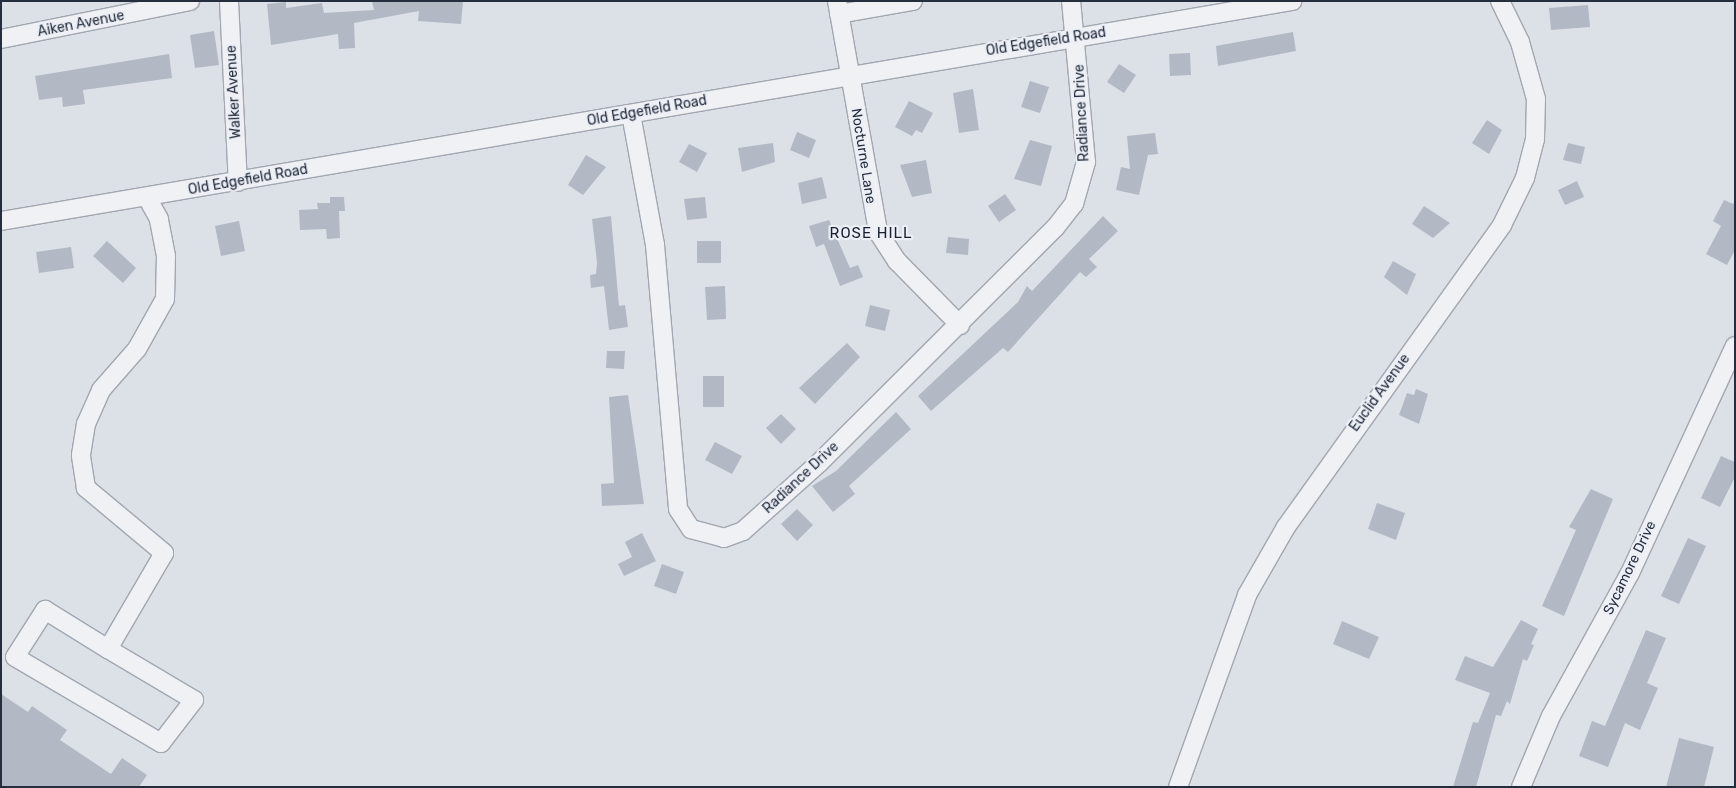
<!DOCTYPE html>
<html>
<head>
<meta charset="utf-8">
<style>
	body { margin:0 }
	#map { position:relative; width:1736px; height:788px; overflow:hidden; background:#dce0e7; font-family:Rubik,sans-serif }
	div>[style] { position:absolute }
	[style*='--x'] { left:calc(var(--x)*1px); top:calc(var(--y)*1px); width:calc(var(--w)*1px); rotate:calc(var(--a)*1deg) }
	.building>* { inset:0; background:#b3b9c4 }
	.roads { filter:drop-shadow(1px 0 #a1a7b1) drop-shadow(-1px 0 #a1a7b1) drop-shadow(0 1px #a1a7b1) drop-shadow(0 -1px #a1a7b1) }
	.minor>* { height:18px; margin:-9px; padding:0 9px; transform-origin:9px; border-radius:9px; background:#eff1f5 }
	span { translate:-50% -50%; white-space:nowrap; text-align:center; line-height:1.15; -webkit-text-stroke:4.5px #eceff5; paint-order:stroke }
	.street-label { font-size:14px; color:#252e3e }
	.neighbourhood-label { font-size:15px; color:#181f2e; letter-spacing:1px }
	.frame { position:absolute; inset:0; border:2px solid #252e3e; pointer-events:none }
</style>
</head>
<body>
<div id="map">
	<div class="building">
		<div style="clip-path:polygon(372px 1px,463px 1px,461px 24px,418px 21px,419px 11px,354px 23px,355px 48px,339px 49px,338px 34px,271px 45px,267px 4px,286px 2px,286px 8px,322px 3px,324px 13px,374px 10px)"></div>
		<div style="clip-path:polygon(1588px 5px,1590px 27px,1551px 30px,1549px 8px)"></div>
		<div style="clip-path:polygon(214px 31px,219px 65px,195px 68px,190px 35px)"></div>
		<div style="clip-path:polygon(1293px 32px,1296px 51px,1218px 66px,1216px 46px)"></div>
		<div style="clip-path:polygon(1190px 53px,1191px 75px,1170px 76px,1169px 54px)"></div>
		<div style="clip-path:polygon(169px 54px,172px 78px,83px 90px,85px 104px,63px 107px,62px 97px,39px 100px,35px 76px)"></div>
		<div style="clip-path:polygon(1119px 64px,1136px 75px,1124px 93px,1107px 82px)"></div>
		<div style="clip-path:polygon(1030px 81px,1049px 87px,1040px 113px,1021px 107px)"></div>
		<div style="clip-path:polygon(973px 89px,979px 130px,959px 133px,953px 93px)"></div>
		<div style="clip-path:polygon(909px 101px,933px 113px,922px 133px,916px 130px,912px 136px,895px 127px)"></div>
		<div style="clip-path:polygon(1487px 120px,1502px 130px,1489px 154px,1472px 143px)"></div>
		<div style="clip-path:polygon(797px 132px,816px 140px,809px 158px,790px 150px)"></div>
		<div style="clip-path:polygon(1155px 133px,1158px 154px,1148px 155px,1139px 195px,1116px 190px,1121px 167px,1130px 169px,1127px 136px)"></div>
		<div style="clip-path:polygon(1030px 140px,1052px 146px,1041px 186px,1014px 179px)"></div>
		<div style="clip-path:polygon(773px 143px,775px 162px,742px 172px,738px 148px)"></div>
		<div style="clip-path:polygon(1568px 143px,1585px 147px,1581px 164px,1563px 160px)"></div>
		<div style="clip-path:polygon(689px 144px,707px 153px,697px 172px,679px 162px)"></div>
		<div style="clip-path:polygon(586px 155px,606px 167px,583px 195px,568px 185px)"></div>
		<div style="clip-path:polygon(926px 160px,932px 193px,912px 197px,900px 165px)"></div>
		<div style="clip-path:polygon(822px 177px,827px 198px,802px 204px,798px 183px)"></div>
		<div style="clip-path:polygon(1577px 181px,1584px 197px,1565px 205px,1558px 190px)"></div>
		<div style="clip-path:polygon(1005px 194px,1016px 210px,999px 222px,988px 206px)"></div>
		<div style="clip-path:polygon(330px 197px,344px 197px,345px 211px,339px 211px,340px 238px,327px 239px,326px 229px,300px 230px,299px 210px,318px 209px,317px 203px,330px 203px)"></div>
		<div style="clip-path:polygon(705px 197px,707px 218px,687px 220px,684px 199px)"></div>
		<div style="clip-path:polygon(1724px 200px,1733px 204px,1735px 200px,1735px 250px,1727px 265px,1706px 254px,1721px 226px,1713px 221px)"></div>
		<div style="clip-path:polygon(1424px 206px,1450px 223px,1433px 238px,1412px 224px)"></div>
		<div style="clip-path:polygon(611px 216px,619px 306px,625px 305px,628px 327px,609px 330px,604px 286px,591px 288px,590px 275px,596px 274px,597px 262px,592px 219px)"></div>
		<div style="clip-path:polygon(1103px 216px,1118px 231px,1089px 259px,1097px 267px,1086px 277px,1080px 272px,1008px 352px,1003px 348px,931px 411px,918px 396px,1018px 302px,1027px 286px,1032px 291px)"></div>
		<div style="clip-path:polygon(829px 220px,850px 268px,858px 265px,863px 277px,840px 286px,824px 244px,816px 247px,809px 226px)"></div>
		<div style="clip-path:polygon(239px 221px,245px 251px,221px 256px,215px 226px)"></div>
		<div style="clip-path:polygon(948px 237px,969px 239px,968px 255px,946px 253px)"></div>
		<div style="clip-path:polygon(107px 241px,136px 268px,123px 283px,93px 256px)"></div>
		<div style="clip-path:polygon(697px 241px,721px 241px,721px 263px,697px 263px)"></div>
		<div style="clip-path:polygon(71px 247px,74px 268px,39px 273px,36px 252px)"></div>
		<div style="clip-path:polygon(1393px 261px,1416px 274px,1407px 295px,1384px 277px)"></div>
		<div style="clip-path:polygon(725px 286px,726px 319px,707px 320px,705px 287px)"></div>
		<div style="clip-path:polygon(870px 305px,890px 310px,885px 331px,865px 326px)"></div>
		<div style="clip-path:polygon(847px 343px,860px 357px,815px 404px,799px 388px)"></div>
		<div style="clip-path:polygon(607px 351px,625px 351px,624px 369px,606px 368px)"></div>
		<div style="clip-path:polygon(703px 376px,724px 376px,724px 407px,703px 407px)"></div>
		<div style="clip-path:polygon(1416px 389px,1428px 394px,1419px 424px,1399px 415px,1407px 393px,1414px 395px)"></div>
		<div style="clip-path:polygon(628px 395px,644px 504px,602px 506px,601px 484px,614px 483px,609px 397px)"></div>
		<div style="clip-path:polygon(896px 412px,911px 429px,849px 486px,855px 494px,833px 512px,812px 486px,836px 471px)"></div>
		<div style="clip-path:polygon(781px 414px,796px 429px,781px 444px,766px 428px)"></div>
		<div style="clip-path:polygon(715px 442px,742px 456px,732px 474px,705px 460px)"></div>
		<div style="clip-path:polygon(1721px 456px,1735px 462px,1735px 477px,1720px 507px,1701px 498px)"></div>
		<div style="clip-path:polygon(1591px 489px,1613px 499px,1564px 616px,1542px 606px,1576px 530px,1569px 527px)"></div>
		<div style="clip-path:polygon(1377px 503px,1405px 513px,1396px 540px,1368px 529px)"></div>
		<div style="clip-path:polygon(797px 509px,813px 525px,797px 541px,781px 524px)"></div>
		<div style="clip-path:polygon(642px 533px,656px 561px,624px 576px,618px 564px,632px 557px,625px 542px)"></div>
		<div style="clip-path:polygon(1688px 538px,1706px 546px,1679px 604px,1661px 596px)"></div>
		<div style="clip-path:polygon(662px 564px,684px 572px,676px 594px,654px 586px)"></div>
		<div style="clip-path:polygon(1521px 620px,1538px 629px,1531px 644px,1534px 645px,1527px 661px,1523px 659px,1510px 704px,1507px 701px,1501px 716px,1496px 715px,1476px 787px,1453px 787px,1473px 722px,1478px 723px,1490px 693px,1455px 680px,1465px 656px,1493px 667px)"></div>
		<div style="clip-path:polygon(1342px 621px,1379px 637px,1369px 659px,1333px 644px)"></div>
		<div style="clip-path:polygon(1646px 630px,1666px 638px,1647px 683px,1658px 688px,1640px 730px,1625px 723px,1608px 767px,1579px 756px,1592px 721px,1605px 726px)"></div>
		<div style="clip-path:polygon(1px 694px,28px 712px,32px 706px,67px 730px,60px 740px,111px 774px,122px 758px,147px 775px,139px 787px,1px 787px)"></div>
		<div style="clip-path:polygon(1679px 738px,1714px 747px,1704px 787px,1666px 787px)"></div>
	</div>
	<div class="roads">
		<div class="minor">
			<div style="--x:229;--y:1;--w:181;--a:87.2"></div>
			<div style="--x:837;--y:1;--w:235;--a:79.9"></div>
			<div style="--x:878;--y:232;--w:35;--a:57"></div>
			<div style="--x:897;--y:261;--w:90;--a:45.5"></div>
			<div style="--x:839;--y:14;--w:75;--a:-10"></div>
			<div style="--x:1;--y:39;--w:193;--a:-11.4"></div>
			<div style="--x:631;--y:114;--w:133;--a:79.6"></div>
			<div style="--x:655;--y:245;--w:265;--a:85"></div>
			<div style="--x:678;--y:509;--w:24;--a:57"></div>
			<div style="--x:691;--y:529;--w:34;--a:15"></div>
			<div style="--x:724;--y:538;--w:20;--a:-20"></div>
			<div style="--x:743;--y:531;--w:102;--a:-41.8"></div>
			<div style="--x:819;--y:463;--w:333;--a:-44.9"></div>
			<div style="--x:1055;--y:228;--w:31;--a:-52"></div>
			<div style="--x:1074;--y:204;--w:44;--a:-74.1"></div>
			<div style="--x:1086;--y:162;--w:162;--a:-95.3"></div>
			<div style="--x:1;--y:221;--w:1310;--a:-9.67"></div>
			<div style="--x:108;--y:649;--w:100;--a:30.7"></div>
			<div style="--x:194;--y:700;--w:54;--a:127.5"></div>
			<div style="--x:161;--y:743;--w:169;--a:-149.5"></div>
			<div style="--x:15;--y:657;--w:56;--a:-57.4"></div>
			<div style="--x:45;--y:610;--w:74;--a:31.8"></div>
			<div style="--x:108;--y:649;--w:111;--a:-59.7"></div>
			<div style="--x:164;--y:553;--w:102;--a:-140.2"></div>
			<div style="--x:86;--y:488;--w:33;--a:-99"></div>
			<div style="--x:81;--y:455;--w:31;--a:-81"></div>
			<div style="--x:86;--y:424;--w:37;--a:-66"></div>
			<div style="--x:101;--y:390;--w:55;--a:-48.7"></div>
			<div style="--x:137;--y:349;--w:57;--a:-60.8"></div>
			<div style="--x:165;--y:299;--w:43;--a:-88.7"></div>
			<div style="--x:166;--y:256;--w:38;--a:-101"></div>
			<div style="--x:159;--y:219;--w:25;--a:-119"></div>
			<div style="--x:1178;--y:787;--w:204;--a:-70.2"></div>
			<div style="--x:1247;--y:595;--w:78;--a:-60.2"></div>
			<div style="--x:1286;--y:527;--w:371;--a:-54.4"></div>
			<div style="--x:1502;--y:225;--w:52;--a:-63.9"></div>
			<div style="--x:1525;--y:178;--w:40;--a:-75.6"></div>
			<div style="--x:1535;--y:139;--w:40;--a:-88.6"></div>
			<div style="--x:1536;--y:99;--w:59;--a:-105.7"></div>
			<div style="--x:1520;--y:42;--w:46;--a:-116"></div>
			<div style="--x:1521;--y:787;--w:77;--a:-67.1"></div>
			<div style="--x:1551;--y:716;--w:163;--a:-61.1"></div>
			<div style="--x:1630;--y:573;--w:250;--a:-65.2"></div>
		</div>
	</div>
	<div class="street-label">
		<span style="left:81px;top:24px;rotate:-11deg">Aiken Avenue</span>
		<span style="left:1046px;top:42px;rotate:-9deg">Old Edgefield Road</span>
		<span style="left:234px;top:92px;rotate:-93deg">Walker Avenue</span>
		<span style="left:647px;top:111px;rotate:-10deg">Old Edgefield Road</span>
		<span style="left:1082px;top:113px;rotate:-93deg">Radiance Drive</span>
		<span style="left:863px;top:156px;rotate:81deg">Nocturne Lane</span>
		<span style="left:248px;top:180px;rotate:-10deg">Old Edgefield Road</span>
		<span style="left:1380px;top:393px;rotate:-54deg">Euclid Avenue</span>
		<span style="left:801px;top:478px;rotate:-43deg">Radiance Drive</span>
		<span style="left:1630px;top:568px;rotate:-64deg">Sycamore Drive</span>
	</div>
	<div class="neighbourhood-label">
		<span style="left:871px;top:234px">ROSE HILL</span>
	</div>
	<div class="frame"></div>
</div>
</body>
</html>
